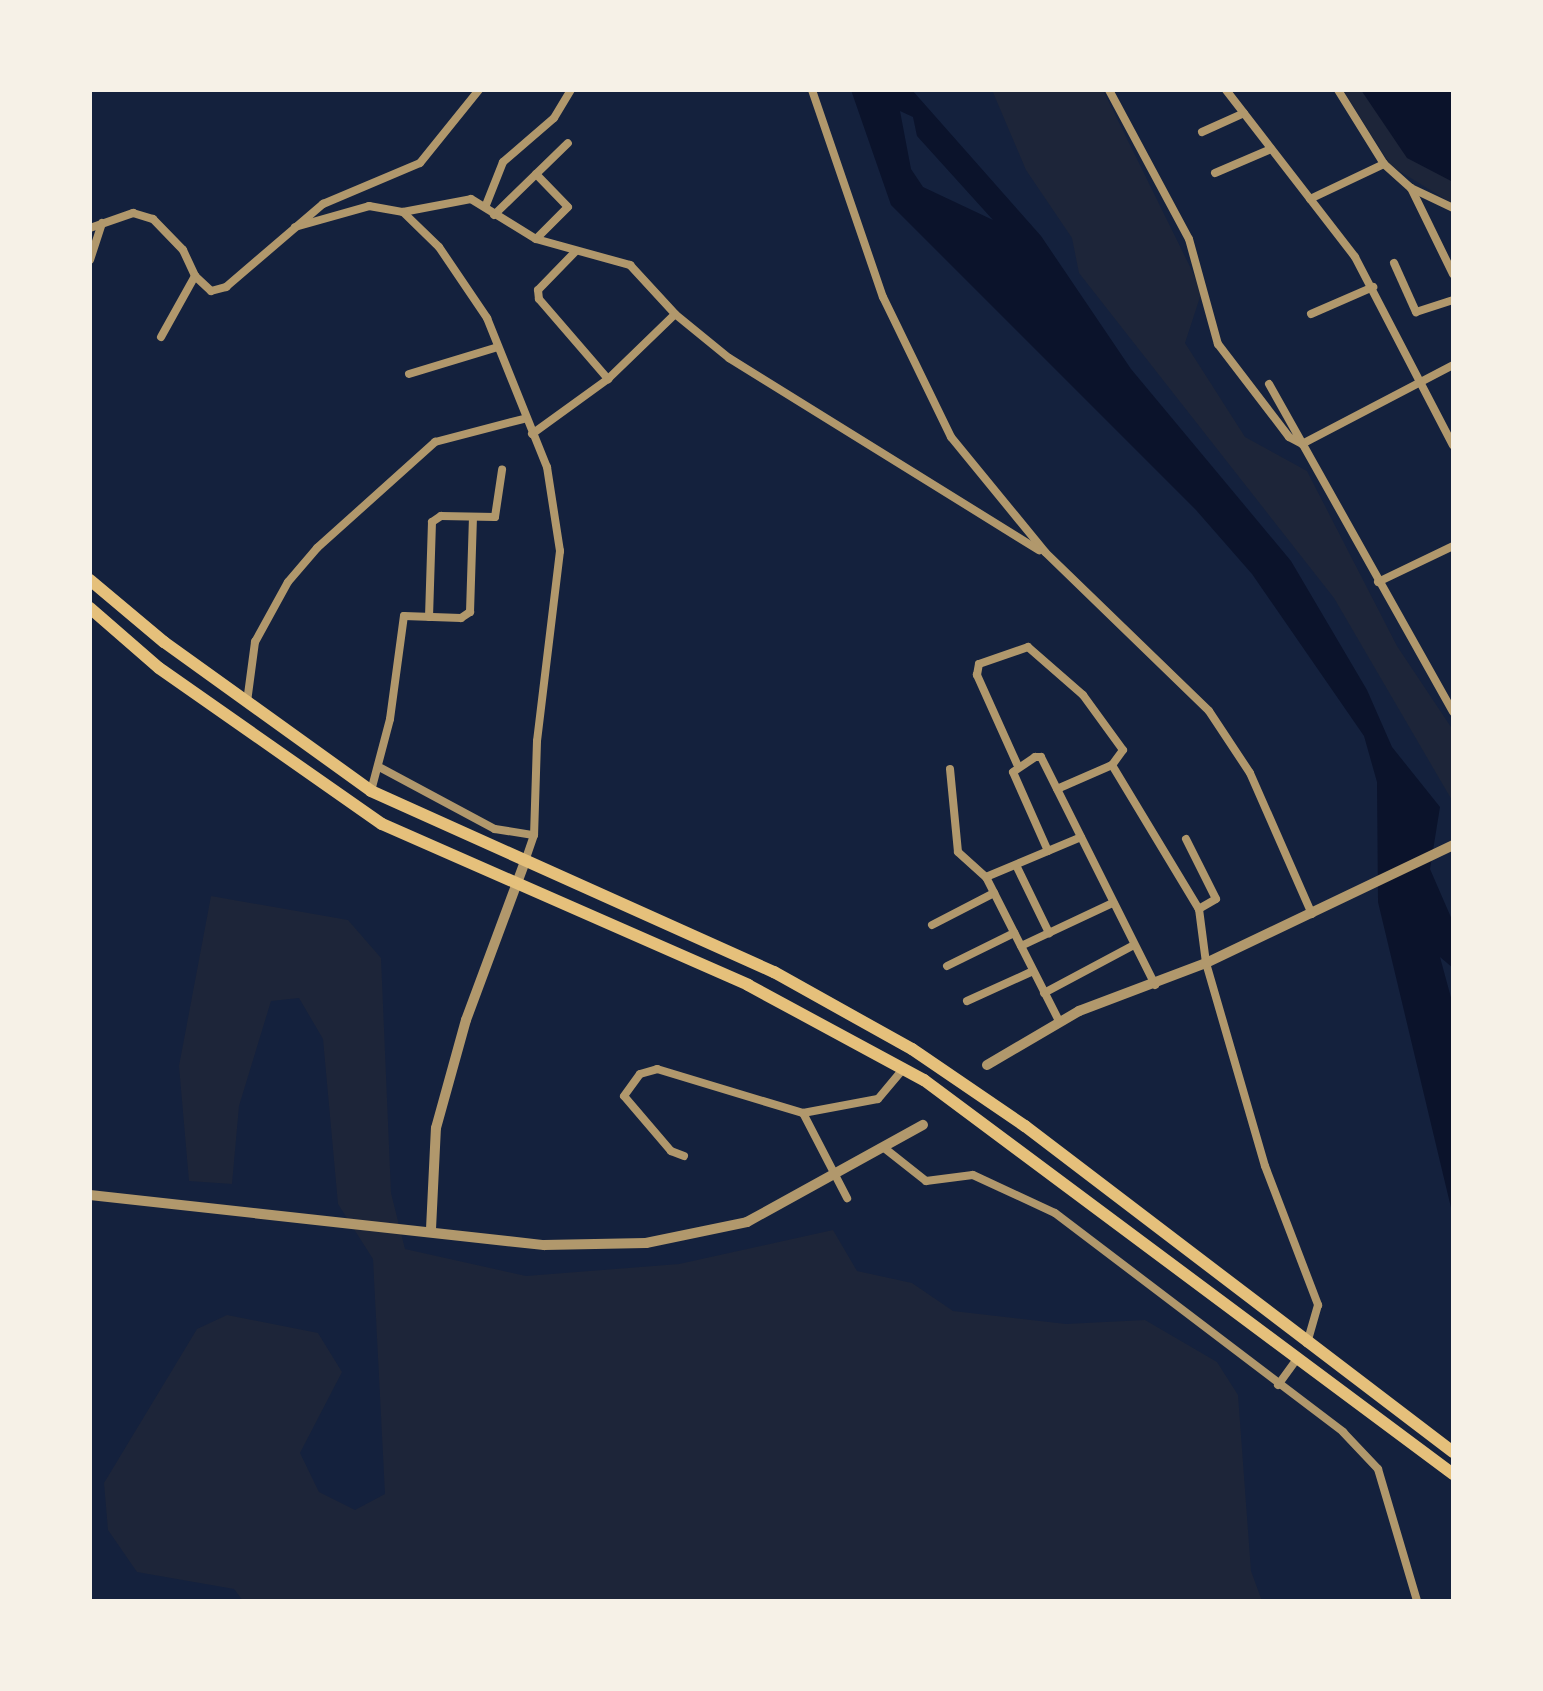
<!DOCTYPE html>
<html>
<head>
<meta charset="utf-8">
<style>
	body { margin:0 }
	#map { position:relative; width:1543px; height:1691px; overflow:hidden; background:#14213d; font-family:Merriweather,serif }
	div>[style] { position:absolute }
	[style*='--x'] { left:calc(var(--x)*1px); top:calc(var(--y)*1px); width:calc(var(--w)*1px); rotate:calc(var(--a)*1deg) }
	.green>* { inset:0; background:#1d2539 }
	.water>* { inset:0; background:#0b132b }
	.minor>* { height:8px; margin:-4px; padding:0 4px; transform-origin:4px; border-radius:4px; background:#b1986c }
	.tertiary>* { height:10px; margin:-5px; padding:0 5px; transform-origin:5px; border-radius:5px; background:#b1986c }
	.trunk>* { height:12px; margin:-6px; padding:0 6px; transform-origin:6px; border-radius:6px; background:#e5c07b }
	span { translate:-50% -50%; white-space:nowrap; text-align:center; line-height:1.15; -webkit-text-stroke:10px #f6f1e7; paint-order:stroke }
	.frame { position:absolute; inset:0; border:92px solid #f6f1e7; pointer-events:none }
</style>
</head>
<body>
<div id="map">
	<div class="green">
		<div style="clip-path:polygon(992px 90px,1103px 90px,1202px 291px,1185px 343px,1245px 437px,1307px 471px,1397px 646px,1453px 730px,1453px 802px,1334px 598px,1079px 273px,1072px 238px,1026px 170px)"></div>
		<div style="clip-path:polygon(1343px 90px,1453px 90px,1453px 204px,1391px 166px)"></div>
		<div style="clip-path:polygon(211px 896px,348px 920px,381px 958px,391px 1193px,405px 1249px,526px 1276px,679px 1264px,833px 1230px,857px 1271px,912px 1283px,953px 1311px,1066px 1324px,1145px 1320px,1217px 1362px,1238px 1395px,1251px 1571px,1262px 1601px,243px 1601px,234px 1589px,137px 1572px,108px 1530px,104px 1483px,197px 1329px,227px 1315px,318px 1333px,342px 1372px,300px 1453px,319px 1492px,355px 1510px,385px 1494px,373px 1259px,338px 1204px,323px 1039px,299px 998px,271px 1001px,239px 1106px,232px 1184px,189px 1181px,179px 1066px)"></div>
	</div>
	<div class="water">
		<div style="clip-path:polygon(evenodd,851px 90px,912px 90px,1041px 236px,1131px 369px,1291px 561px,1367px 690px,1392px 747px,1440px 807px,1430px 869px,1453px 922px,1453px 968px,1440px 957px,1453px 1005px,1453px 1216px,1378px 902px,1377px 782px,1364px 736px,1252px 574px,1196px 510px,891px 205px,851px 90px,900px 111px,913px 117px,917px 136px,993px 220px,923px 187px,911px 169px,900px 111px)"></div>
		<div style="clip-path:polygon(1361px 90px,1453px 90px,1453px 182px,1407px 158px)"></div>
	</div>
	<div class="minor">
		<div style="--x:812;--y:90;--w:219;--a:71.1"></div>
		<div style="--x:883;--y:297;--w:156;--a:64.1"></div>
		<div style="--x:951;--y:437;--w:149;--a:50.7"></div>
		<div style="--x:1045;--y:552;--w:228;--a:44.1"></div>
		<div style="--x:1209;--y:711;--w:74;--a:56.5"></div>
		<div style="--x:1250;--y:773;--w:154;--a:66.3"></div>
		<div style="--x:1109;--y:90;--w:169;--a:61.8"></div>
		<div style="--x:1189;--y:239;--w:109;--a:74.6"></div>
		<div style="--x:1218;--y:344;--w:117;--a:52.6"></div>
		<div style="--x:1289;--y:437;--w:15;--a:28"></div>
		<div style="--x:1302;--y:444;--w:170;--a:-27.6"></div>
		<div style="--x:1226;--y:90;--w:211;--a:52.3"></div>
		<div style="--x:1355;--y:257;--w:212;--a:62.5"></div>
		<div style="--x:1338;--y:90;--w:87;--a:58.1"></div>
		<div style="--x:1384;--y:164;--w:36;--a:42"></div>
		<div style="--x:1411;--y:188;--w:47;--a:25.5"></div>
		<div style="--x:1202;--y:132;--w:46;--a:-24.3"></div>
		<div style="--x:1215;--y:173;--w:61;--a:-23.2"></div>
		<div style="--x:1411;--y:188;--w:96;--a:64"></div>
		<div style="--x:1310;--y:199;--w:82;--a:-25.3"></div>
		<div style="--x:486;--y:205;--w:46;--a:-68.4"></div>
		<div style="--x:503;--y:162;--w:67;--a:-40.8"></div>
		<div style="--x:554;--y:118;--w:33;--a:-59"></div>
		<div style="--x:403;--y:212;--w:69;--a:-10.8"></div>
		<div style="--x:471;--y:199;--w:76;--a:31.6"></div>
		<div style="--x:536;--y:239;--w:98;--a:15.5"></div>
		<div style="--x:630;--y:265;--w:67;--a:47.4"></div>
		<div style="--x:675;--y:314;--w:70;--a:39.2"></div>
		<div style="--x:729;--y:358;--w:365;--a:31.8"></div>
		<div style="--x:494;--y:215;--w:103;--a:-44.2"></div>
		<div style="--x:295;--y:227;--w:77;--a:-15.8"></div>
		<div style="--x:369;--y:206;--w:35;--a:10"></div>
		<div style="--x:403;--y:212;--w:50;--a:44.2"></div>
		<div style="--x:439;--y:247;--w:86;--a:55.9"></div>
		<div style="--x:487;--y:318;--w:161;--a:68.1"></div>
		<div style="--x:547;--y:467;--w:85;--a:81.2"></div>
		<div style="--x:560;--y:551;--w:191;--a:96.9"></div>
		<div style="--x:537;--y:741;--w:94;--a:91.8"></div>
		<div style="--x:534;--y:835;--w:28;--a:109"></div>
		<div style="--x:90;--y:228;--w:46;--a:-19.2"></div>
		<div style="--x:133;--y:213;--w:21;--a:17"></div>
		<div style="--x:153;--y:219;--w:43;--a:45.9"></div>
		<div style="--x:183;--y:250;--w:29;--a:65"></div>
		<div style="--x:195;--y:276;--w:22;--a:43"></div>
		<div style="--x:211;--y:291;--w:16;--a:-15"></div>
		<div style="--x:226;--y:287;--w:128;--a:-40.6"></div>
		<div style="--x:323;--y:204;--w:105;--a:-22.9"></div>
		<div style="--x:420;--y:163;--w:94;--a:-51.1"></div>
		<div style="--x:536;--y:239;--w:45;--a:-45"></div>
		<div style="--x:568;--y:207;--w:46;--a:-134.1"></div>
		<div style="--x:575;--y:252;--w:53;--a:134.2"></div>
		<div style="--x:538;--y:290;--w:9;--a:84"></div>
		<div style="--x:539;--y:299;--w:106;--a:49.2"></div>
		<div style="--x:90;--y:260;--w:39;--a:-72"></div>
		<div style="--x:1394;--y:263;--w:54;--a:65.8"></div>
		<div style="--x:1416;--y:312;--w:39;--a:-18"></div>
		<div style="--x:1311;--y:314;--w:68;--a:-23.5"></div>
		<div style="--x:161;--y:337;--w:70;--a:-60.9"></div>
		<div style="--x:409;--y:374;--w:93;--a:-16.9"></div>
		<div style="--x:1269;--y:384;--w:376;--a:60.7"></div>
		<div style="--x:532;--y:434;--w:94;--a:-35.9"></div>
		<div style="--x:608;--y:379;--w:93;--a:-44.1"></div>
		<div style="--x:1378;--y:582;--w:83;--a:-25.6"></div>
		<div style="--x:429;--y:617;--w:95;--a:-88.2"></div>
		<div style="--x:432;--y:522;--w:11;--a:-34"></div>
		<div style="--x:441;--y:516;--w:54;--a:1.1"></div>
		<div style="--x:495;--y:517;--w:48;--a:-81.5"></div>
		<div style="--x:247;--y:702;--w:61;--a:-82.4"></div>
		<div style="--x:255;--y:642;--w:68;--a:-61.2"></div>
		<div style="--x:288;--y:582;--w:45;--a:-49.5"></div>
		<div style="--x:317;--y:548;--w:159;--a:-41.9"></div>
		<div style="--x:435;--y:442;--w:91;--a:-14.6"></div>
		<div style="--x:1017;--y:764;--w:98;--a:-114.2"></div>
		<div style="--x:977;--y:675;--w:11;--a:-80"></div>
		<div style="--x:979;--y:664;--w:52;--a:-19.1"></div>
		<div style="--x:1028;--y:647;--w:73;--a:41.1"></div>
		<div style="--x:1083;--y:695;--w:68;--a:54"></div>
		<div style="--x:1123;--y:750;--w:19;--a:126"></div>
		<div style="--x:1112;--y:765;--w:60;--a:156.4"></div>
		<div style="--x:1112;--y:765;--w:168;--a:58.9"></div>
		<div style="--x:381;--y:768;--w:129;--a:28.2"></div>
		<div style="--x:495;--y:829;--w:39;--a:9"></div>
		<div style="--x:950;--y:769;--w:83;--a:84.5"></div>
		<div style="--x:958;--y:852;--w:38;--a:42"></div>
		<div style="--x:986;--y:877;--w:161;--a:63.1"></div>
		<div style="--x:371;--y:791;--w:74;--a:-75.2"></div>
		<div style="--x:390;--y:719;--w:104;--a:-82.3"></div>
		<div style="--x:404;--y:616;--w:57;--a:2"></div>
		<div style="--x:461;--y:618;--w:11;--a:-34"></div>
		<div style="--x:470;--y:612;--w:94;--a:-88.2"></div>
		<div style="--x:1186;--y:839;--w:67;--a:63.4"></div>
		<div style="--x:1216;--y:899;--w:20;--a:150"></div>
		<div style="--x:1199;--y:909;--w:54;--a:82.6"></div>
		<div style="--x:1206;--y:963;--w:211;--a:73.8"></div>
		<div style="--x:1265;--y:1166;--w:149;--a:69.1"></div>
		<div style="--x:1318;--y:1305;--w:40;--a:106"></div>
		<div style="--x:1048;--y:851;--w:86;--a:-113.9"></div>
		<div style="--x:1013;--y:772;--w:27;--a:-34"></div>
		<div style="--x:1035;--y:757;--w:6;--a:0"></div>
		<div style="--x:1041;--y:757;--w:255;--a:63.4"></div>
		<div style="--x:1016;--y:865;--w:76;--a:64.1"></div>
		<div style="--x:986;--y:877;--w:103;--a:-22.8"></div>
		<div style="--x:932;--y:925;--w:70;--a:-27.3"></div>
		<div style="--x:1021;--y:946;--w:102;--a:-25.1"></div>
		<div style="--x:947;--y:966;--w:75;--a:-26.2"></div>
		<div style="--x:1044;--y:993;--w:102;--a:-28.1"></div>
		<div style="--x:967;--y:1001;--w:72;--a:-24.4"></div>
		<div style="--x:803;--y:1113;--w:96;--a:62.6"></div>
		<div style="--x:883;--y:1147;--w:55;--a:38.3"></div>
		<div style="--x:926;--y:1181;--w:47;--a:-7.3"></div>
		<div style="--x:973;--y:1175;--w:90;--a:24.9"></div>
		<div style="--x:1055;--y:1213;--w:362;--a:37.2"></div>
		<div style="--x:1343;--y:1432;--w:51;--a:46.6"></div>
		<div style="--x:1378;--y:1469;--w:138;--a:73.5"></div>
		<div style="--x:684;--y:1156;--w:14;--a:-159"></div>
		<div style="--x:671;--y:1151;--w:72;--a:-130.5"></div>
		<div style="--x:624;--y:1096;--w:27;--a:-54"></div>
		<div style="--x:640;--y:1074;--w:18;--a:-16"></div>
		<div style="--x:657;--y:1069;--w:152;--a:16.8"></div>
		<div style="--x:803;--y:1113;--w:76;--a:-10.6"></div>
		<div style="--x:878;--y:1099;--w:38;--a:-50"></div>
		<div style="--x:1278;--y:1385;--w:34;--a:-54"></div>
	</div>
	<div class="tertiary">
		<div style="--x:987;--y:1065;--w:107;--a:-30.4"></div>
		<div style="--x:1079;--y:1011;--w:136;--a:-20.7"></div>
		<div style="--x:1206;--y:963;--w:274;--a:-25.5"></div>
		<div style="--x:90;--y:1195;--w:457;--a:6.3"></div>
		<div style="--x:544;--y:1245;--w:102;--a:-1.1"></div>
		<div style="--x:646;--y:1243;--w:103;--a:-11.7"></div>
		<div style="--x:747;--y:1222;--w:201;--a:-28.9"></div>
		<div style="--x:431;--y:1229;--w:101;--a:-87.2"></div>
		<div style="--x:436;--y:1128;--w:112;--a:-74.5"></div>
		<div style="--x:466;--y:1020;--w:170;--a:-69.6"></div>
	</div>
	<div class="trunk">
		<div style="--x:90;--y:580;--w:97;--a:40"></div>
		<div style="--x:164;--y:642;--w:255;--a:35.7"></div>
		<div style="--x:371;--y:791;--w:442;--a:24.2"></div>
		<div style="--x:774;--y:972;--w:158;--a:29.2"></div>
		<div style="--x:912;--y:1049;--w:137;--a:34.3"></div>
		<div style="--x:1025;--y:1126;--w:538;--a:37.3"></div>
		<div style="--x:90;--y:608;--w:91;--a:41"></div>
		<div style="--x:159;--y:668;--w:272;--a:35"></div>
		<div style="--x:382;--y:824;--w:400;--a:23.7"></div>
		<div style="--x:748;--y:985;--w:200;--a:28.4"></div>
		<div style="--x:924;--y:1080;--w:660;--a:36.68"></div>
	</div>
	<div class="frame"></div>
</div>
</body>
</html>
